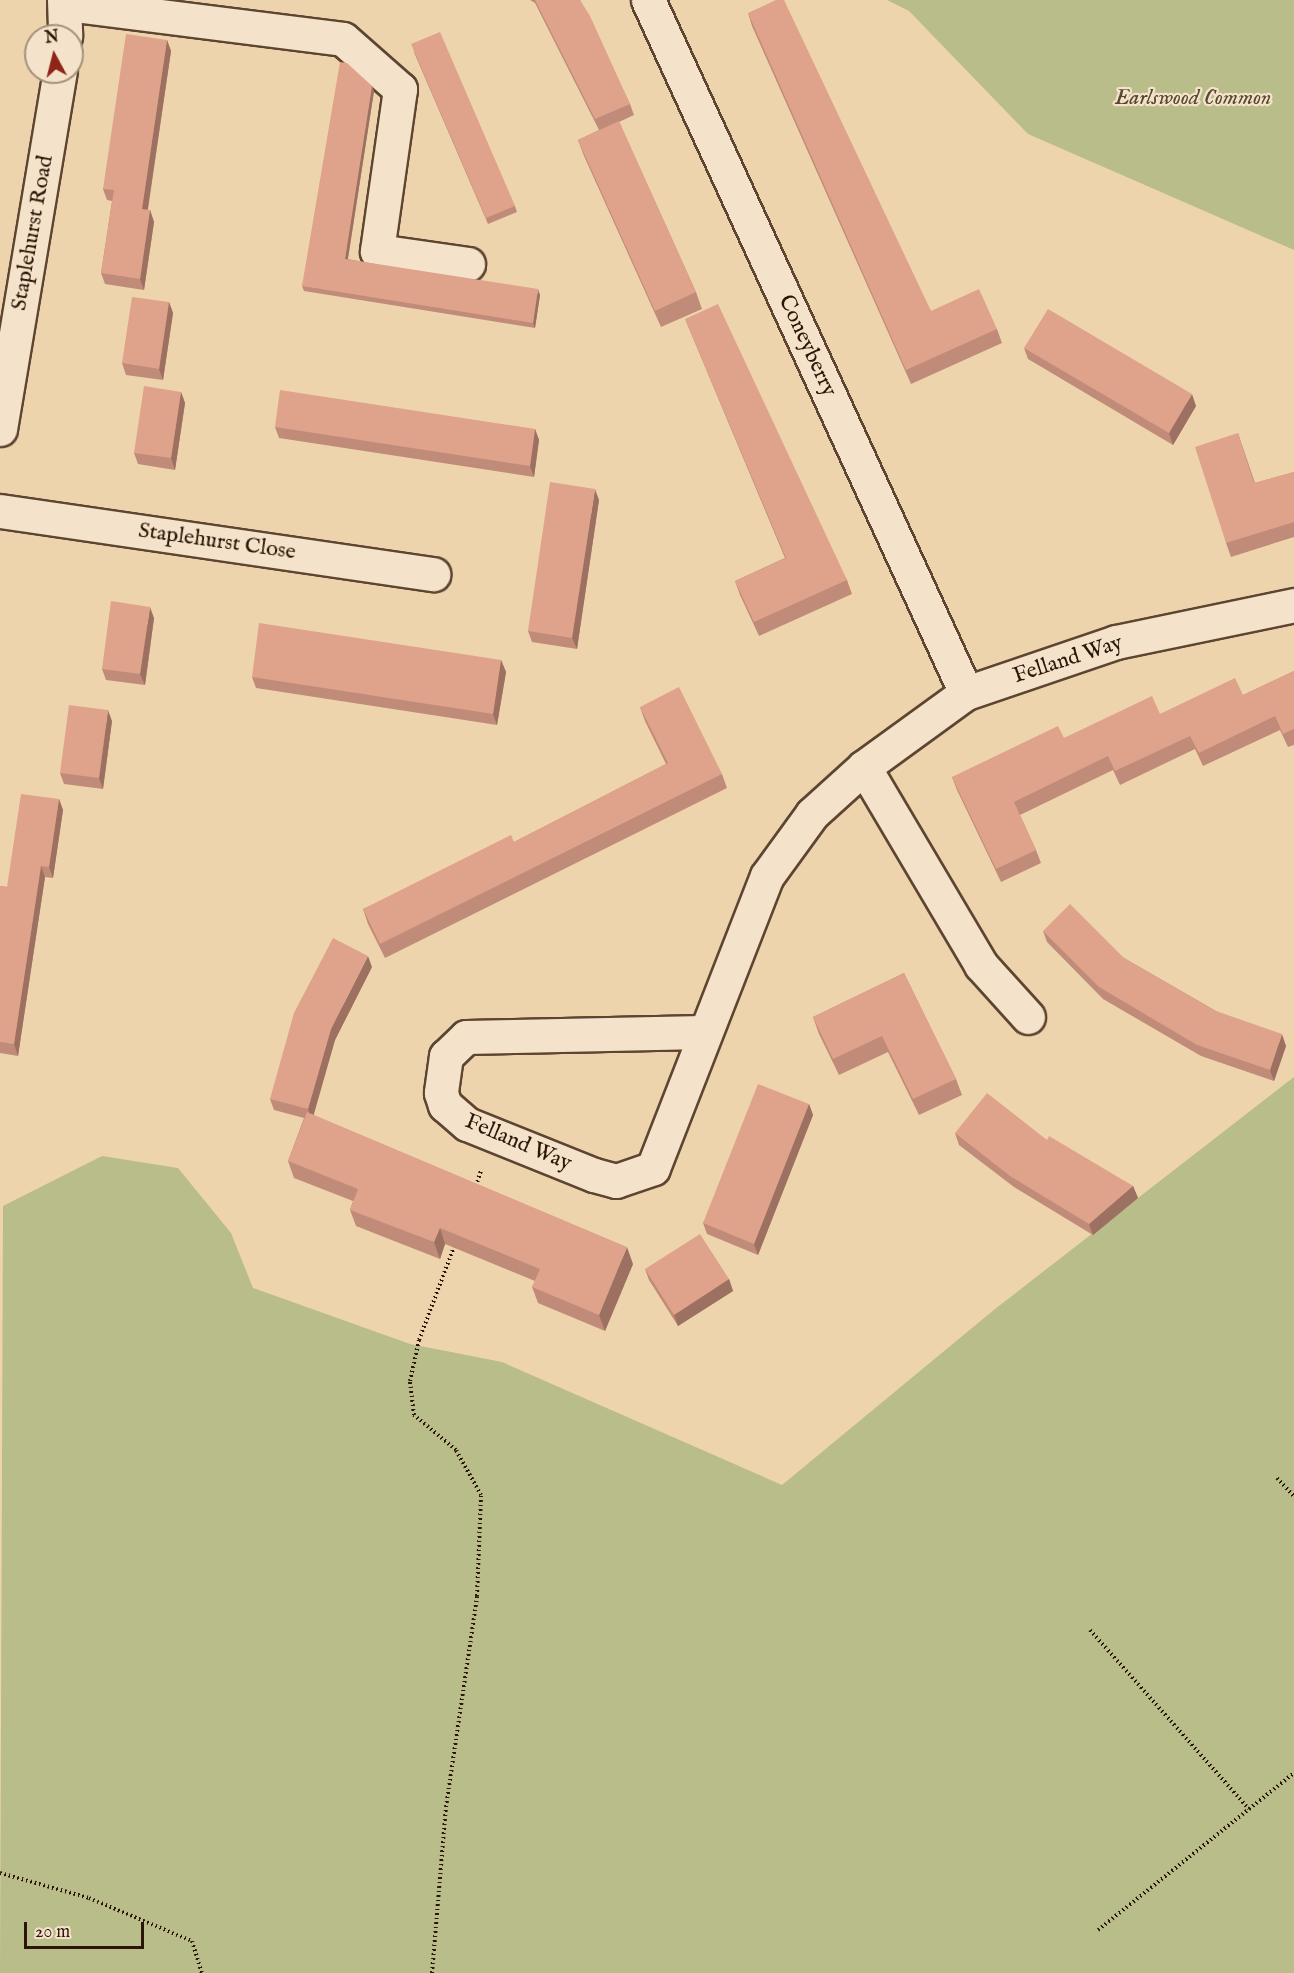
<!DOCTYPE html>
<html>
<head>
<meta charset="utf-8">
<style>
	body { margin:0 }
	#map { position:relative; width:1294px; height:1973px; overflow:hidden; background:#eed4ad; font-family:"IM FELL English",serif }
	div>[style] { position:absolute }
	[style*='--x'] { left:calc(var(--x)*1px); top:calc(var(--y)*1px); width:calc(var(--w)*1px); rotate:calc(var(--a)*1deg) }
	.green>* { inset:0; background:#b9bd8a }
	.path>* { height:4px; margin-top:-2px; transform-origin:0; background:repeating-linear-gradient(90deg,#2d1508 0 1.5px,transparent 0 4.5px) }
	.roads { filter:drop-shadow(2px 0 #5d4531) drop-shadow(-2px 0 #5d4531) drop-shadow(0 2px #5d4531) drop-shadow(0 -2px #5d4531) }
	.minor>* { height:33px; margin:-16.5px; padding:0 16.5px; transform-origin:16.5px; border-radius:16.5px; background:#f4e3ca }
	.wall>* { inset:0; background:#c08b78 }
	.shaded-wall>* { inset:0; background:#9c7161 }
	.building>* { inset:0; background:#dfa28b }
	span { translate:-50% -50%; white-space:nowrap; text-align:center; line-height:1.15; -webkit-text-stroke:4.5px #f4e3ca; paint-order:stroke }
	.park-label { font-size:22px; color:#57472f; font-style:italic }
	.street-label { font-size:22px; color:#2d1508 }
	.north { position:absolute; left:24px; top:24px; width:60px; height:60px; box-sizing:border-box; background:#f4e3ca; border:2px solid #a4917c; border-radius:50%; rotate:353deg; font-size:16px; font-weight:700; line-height:24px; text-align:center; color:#2d1508 }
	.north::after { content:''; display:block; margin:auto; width:21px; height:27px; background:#8f2418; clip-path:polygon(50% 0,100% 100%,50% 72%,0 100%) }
	.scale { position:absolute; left:24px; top:1922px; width:120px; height:27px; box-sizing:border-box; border:3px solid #2d1508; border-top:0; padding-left:8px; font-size:18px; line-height:21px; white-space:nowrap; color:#2d1508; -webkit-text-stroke:4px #f4e3ca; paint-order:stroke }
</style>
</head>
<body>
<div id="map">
	<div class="green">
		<div style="clip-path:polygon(887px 0,1294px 0,1294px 250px,1028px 134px,909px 11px)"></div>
		<div style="clip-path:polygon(1294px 1077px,1294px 1973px,0 1973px,3px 1206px,102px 1156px,178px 1168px,231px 1233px,253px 1288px,410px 1344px,502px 1362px,782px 1485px,995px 1309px)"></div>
	</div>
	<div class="path">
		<div style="--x:476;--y:1186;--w:16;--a:-72"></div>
		<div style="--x:1277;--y:1478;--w:25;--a:47"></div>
		<div style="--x:1090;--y:1630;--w:239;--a:48.4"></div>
		<div style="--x:0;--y:1873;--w:92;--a:15.7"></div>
		<div style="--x:89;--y:1898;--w:112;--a:22.7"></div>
		<div style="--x:192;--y:1941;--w:34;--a:73"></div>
		<div style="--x:1098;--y:1930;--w:251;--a:-38.7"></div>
		<div style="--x:432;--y:1973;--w:167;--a:-85.2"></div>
		<div style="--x:446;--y:1807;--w:213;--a:-81.6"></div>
		<div style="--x:477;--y:1596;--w:101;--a:-87.7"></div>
		<div style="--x:481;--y:1495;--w:51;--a:-119.1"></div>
		<div style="--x:456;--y:1450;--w:55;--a:-140.2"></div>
		<div style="--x:414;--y:1415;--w:34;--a:-97"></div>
		<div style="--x:410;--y:1381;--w:42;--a:-77.6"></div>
		<div style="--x:419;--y:1340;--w:103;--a:-69.4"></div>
	</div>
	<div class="roads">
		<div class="minor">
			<div style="--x:64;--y:0;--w:36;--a:88"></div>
			<div style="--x:648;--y:0;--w:762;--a:65.35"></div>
			<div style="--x:66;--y:4;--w:279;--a:7.2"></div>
			<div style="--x:343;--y:39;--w:76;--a:41.3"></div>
			<div style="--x:400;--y:89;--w:164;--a:98.1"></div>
			<div style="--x:377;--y:251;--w:92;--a:8.1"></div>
			<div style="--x:0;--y:429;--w:362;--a:-80.5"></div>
			<div style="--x:0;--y:511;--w:438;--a:8.3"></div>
			<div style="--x:864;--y:767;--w:230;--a:59.4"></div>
			<div style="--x:981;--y:965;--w:70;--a:47.9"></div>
			<div style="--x:703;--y:1032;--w:237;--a:178.8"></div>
			<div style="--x:466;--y:1037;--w:28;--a:136"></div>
			<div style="--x:446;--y:1056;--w:37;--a:98"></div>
			<div style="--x:441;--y:1093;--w:13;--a:72"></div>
			<div style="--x:445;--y:1105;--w:29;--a:41"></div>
			<div style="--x:467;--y:1124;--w:137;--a:21.9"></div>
			<div style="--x:594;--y:1175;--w:23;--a:15"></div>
			<div style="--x:616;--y:1181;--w:39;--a:-19"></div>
			<div style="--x:653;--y:1168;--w:313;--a:-68.7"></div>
			<div style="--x:767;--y:876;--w:77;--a:-54"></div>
			<div style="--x:812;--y:814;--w:70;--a:-42.1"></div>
			<div style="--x:864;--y:767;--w:126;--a:-36"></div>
			<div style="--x:966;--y:693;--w:158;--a:-18.8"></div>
			<div style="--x:1116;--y:642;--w:182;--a:-11.7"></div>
		</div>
	</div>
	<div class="wall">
		<div style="clip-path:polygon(530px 0,580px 0,630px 104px,634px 115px,619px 122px,696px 292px,702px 309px,661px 327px,584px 156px,578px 140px,599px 130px,535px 3px)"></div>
		<div style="clip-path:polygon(748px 13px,931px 311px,997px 329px,1002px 343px,911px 384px,752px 26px)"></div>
		<div style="clip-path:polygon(167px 40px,171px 51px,148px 210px,150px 210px,154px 222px,144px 290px,105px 284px,101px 273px,112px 201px,107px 200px,103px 189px)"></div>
		<div style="clip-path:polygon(413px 50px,515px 206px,517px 212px,488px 224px)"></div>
		<div style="clip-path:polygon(372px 86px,374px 91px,348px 259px,540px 295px,535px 328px,304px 291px,302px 286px)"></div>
		<div style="clip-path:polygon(169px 302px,173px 313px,163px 380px,126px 375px,122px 363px)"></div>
		<div style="clip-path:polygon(685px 319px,847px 580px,852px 594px,759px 636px,740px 595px,735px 581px,785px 558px)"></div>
		<div style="clip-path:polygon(1024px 348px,1196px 406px,1173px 445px,1028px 359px)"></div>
		<div style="clip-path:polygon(181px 392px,185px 403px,175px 470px,138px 464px,134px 453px)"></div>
		<div style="clip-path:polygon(275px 427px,535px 429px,539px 440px,534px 477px,279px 438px)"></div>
		<div style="clip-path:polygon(1238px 433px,1255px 483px,1294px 472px,1294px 537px,1231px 557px,1226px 543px)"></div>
		<div style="clip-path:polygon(599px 500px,577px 649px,532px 642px,528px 631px)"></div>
		<div style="clip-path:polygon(154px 618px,145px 685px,106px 680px,102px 669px)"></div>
		<div style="clip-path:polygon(501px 660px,506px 672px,497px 725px,256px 688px,252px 677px)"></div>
		<div style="clip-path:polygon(1294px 671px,1294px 745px,1288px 747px,1280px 730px,1203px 766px,1195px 749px,1120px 785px,1113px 770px,1020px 815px,1036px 850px,1041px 863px,1001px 882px,957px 790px,952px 777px,1064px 738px,1160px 714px,1243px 695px)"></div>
		<div style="clip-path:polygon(640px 707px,722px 774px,727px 788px,385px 958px,368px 924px,363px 909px,514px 842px,666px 764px,645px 721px)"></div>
		<div style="clip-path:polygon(112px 721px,103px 789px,64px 784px,60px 773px)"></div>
		<div style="clip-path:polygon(59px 799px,63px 810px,53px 878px,45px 877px,18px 1056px,0 1053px,0 886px,7px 887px)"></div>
		<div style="clip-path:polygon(1043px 931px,1124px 958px,1216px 1011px,1286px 1046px,1274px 1081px,1201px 1056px,1103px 999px,1047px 942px)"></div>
		<div style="clip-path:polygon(372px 967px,335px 1040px,313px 1115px,633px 1264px,605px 1331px,538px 1303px,532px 1287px,535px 1281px,445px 1244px,440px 1259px,356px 1226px,350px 1210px,353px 1201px,294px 1178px,288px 1161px,304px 1118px,274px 1110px,270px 1099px)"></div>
		<div style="clip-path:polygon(904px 973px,956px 1079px,962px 1095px,919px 1115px,888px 1052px,839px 1075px,819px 1034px,813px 1017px)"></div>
		<div style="clip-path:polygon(809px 1104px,813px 1115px,758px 1255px,707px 1234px,703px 1223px)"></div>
		<div style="clip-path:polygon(955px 1133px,1047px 1140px,1133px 1186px,1138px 1198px,1093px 1235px,1014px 1187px,959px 1145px)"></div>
		<div style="clip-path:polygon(645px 1269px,729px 1279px,733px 1291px,678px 1326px,649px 1280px)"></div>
	</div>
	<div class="shaded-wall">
		<div style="clip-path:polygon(167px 40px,171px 51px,146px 220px,142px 209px)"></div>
		<div style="clip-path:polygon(372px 86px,374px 91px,347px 264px,345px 259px)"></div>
		<div style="clip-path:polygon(150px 210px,154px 222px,144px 290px,140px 279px)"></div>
		<div style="clip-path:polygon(538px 289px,540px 295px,535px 328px,533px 323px)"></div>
		<div style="clip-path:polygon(169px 302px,173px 313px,163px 380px,159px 369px)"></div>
		<div style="clip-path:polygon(181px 392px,185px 403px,175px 470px,171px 458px)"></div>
		<div style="clip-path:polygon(1192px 394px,1196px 406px,1173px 445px,1169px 433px)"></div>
		<div style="clip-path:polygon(535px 429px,539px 440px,534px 477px,530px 466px)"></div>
		<div style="clip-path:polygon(595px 489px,599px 500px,577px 649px,572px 638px)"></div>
		<div style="clip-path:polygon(150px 607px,154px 618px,145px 685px,140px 674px)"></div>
		<div style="clip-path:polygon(501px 660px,506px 672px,497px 725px,493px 714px)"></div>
		<div style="clip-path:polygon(108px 710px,112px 721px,103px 789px,99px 778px)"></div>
		<div style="clip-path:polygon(59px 799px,63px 810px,53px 878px,49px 867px)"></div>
		<div style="clip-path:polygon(41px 866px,45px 877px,18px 1056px,14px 1044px)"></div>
		<div style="clip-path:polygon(368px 956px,372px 967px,335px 1040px,312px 1121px,308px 1109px,331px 1029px)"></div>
		<div style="clip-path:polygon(1282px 1034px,1286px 1046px,1274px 1081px,1270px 1070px)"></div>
		<div style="clip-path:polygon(809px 1104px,813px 1115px,758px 1255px,754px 1244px)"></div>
		<div style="clip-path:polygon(1133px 1186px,1138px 1198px,1093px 1235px,1089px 1224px)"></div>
		<div style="clip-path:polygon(440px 1228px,445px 1244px,440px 1259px,434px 1242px)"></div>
		<div style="clip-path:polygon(627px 1247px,633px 1264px,605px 1331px,599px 1315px)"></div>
		<div style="clip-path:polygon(729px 1279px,733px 1291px,678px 1326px,674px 1315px)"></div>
	</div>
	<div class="building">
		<div style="clip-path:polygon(535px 0,580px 0,590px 16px,630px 104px,595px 119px)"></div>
		<div style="clip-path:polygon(776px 0,784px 0,931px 311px,979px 289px,997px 329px,906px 370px,748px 13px)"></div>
		<div style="clip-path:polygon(440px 32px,515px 206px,486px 218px,411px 44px)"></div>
		<div style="clip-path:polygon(126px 34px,167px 40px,142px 209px,150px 210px,140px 279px,101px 273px,114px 190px,103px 189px)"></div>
		<div style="clip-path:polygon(340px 62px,347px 63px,372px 86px,345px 259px,538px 289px,533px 323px,302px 286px)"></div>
		<div style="clip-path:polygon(619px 121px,696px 292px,655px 311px,578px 140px)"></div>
		<div style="clip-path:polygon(132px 297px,169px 302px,159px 369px,122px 363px)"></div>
		<div style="clip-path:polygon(718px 304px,847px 580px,754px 622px,735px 581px,786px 558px,685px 319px)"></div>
		<div style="clip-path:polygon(1048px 309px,1192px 394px,1169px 433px,1024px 348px)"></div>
		<div style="clip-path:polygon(144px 386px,181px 392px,171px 458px,134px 453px)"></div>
		<div style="clip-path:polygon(280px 390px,535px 429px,530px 466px,275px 427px)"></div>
		<div style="clip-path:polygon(1238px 433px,1254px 483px,1294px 472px,1294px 522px,1226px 543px,1195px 447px)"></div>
		<div style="clip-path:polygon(550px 482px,595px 489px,572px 638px,528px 631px)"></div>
		<div style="clip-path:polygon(111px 601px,150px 607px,140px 674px,102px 669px)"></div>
		<div style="clip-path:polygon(259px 623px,501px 660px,493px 714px,252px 677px)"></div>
		<div style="clip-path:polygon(1294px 671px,1294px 729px,1283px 734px,1275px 716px,1199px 753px,1190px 736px,1115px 771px,1108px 756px,1014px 802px,1036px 850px,996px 869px,952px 777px,1058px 726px,1064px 738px,1152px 696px,1160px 714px,1235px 678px,1243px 695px)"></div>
		<div style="clip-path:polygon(679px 687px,722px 774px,380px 944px,363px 909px,511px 835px,514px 842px,668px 763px,640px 707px)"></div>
		<div style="clip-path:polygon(69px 705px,108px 710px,99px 778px,60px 773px)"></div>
		<div style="clip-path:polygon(21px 794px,59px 799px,49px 867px,41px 866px,14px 1044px,0 1042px,0 886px,7px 887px)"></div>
		<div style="clip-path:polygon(1070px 904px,1124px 958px,1216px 1011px,1282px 1034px,1270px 1070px,1197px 1045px,1099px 987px,1043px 931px)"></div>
		<div style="clip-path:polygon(333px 938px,368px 956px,331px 1029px,308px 1109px,270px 1099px,294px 1013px)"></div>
		<div style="clip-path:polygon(904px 973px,956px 1079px,913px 1099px,882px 1036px,833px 1059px,813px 1017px)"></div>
		<div style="clip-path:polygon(758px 1084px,809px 1104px,754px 1244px,703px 1223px)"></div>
		<div style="clip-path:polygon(987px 1093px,1047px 1140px,1049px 1136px,1133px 1186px,1089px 1224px,1010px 1176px,955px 1133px)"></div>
		<div style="clip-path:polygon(307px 1112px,627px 1247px,599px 1315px,532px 1287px,540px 1269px,440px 1228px,434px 1242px,350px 1210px,358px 1189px,288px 1161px)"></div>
		<div style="clip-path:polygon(700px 1234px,729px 1279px,674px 1315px,645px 1269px)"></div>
	</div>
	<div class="park-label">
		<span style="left:1193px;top:99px">Earlswood Common</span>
	</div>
	<div class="street-label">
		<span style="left:33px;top:233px;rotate:-80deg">Staplehurst Road</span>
		<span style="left:807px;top:346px;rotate:65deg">Coneyberry</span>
		<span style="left:217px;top:542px;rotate:8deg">Staplehurst Close</span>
		<span style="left:1068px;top:660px;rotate:-18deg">Felland Way</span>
		<span style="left:518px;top:1143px;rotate:23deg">Felland Way</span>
	</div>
	<div class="north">N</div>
	<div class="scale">20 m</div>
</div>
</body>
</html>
